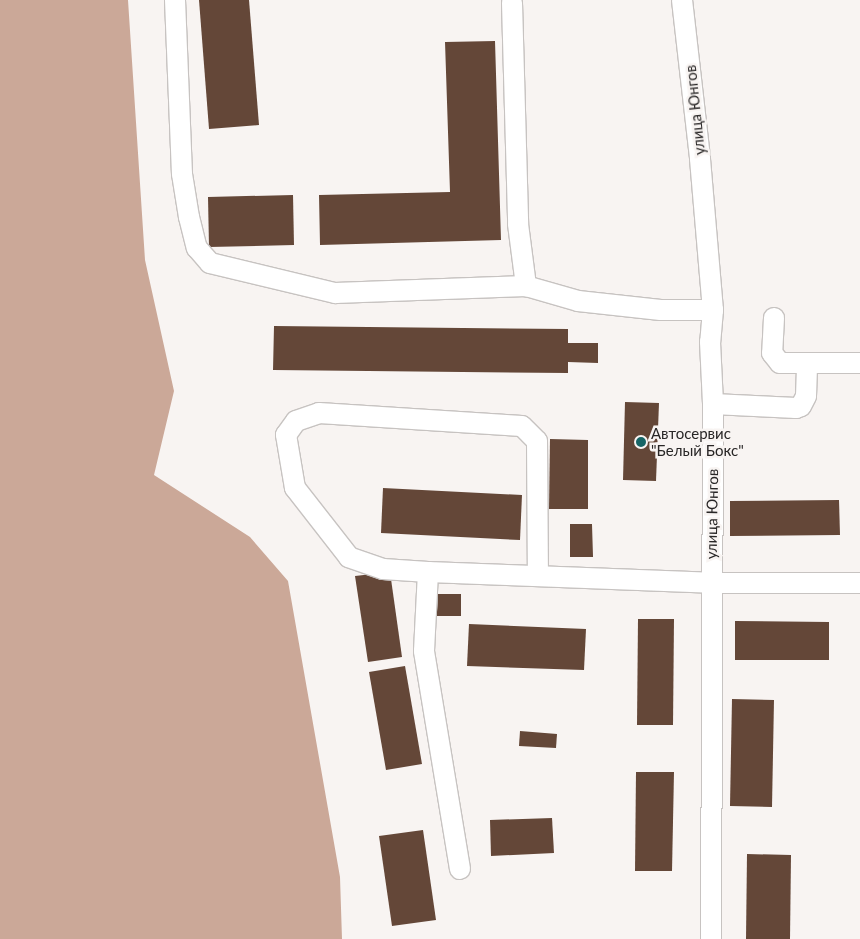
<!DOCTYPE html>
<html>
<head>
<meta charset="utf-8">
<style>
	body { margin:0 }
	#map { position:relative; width:860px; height:939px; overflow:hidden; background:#f8f4f2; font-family:Lato,sans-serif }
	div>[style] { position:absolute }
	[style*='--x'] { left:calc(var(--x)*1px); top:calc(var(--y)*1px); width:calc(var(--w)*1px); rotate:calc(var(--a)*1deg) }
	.water>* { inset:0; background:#cba898 }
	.building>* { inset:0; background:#644738 }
	.roads { filter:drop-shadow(1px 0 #c7c3c1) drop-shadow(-1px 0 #c7c3c1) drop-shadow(0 1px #c7c3c1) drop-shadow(0 -1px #c7c3c1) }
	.minor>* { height:20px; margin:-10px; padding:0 10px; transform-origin:10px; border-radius:10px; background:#fff }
	.dots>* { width:14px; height:14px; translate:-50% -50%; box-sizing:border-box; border:2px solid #f8f4f2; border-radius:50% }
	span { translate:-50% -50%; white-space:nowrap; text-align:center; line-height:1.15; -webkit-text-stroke:5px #f8f4f2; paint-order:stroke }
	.street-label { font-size:15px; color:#282626 }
	.poi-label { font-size:15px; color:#282626 }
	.left { translate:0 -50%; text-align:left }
</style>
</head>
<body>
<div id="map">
	<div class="water">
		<div style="clip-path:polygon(0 0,128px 0,145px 260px,174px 391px,154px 475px,250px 537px,288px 581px,340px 877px,342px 939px,0 939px)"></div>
	</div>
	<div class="building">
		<div style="clip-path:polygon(199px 0,249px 0,259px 125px,209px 129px)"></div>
		<div style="clip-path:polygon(495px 41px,501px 240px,320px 245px,319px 195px,450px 192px,445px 42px)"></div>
		<div style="clip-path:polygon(293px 195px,294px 245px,209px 247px,208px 197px)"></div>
		<div style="clip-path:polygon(274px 326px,568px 329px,568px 343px,598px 343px,598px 363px,568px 362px,568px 373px,273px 370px)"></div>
		<div style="clip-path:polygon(625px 402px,659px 403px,656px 481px,623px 480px)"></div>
		<div style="clip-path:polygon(550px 439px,588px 440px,588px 509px,549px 509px)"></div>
		<div style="clip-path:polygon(383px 488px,522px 495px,520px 540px,381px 533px)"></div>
		<div style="clip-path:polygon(839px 500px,840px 535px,730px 536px,730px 501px)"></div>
		<div style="clip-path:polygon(570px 524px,592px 524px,593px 557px,570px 557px)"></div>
		<div style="clip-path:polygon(390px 572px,402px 657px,368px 662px,355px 576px)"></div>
		<div style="clip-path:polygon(437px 594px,461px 594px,461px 616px,437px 616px)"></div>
		<div style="clip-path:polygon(638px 619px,674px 619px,673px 725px,637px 725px)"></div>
		<div style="clip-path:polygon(735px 621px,829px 622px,829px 660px,735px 660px)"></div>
		<div style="clip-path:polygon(469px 624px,586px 629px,584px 670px,467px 666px)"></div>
		<div style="clip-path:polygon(405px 666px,422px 764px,386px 770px,369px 672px)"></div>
		<div style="clip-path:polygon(732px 699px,774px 700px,772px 807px,730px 806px)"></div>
		<div style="clip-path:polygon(520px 731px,557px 734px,556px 748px,519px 746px)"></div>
		<div style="clip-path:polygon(636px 772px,674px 772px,672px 871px,635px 871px)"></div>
		<div style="clip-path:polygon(552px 818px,554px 853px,491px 856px,490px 820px)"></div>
		<div style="clip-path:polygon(423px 830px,436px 920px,392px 926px,379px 836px)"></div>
		<div style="clip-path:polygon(747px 854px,791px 855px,790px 939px,746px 939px)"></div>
	</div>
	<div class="roads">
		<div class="minor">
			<div style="--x:175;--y:0;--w:174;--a:87.7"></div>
			<div style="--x:182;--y:174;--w:44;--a:80.8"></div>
			<div style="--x:189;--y:217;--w:32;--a:76"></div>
			<div style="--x:197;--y:248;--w:20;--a:49"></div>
			<div style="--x:210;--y:263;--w:129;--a:13.5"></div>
			<div style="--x:335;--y:293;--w:191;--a:-2.1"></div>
			<div style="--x:526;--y:286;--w:54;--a:16.1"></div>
			<div style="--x:578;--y:301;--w:83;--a:6.2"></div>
			<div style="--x:661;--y:310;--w:52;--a:0"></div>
			<div style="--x:682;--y:0;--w:160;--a:83.5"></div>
			<div style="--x:700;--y:159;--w:152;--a:85.1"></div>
			<div style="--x:713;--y:310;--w:32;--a:95"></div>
			<div style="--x:710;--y:342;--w:62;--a:87.2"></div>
			<div style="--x:713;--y:404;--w:535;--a:90.21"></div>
			<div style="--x:512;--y:3;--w:221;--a:88.4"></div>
			<div style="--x:518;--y:224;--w:63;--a:82.6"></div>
			<div style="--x:774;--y:318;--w:35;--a:93"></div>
			<div style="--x:772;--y:353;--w:13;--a:51"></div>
			<div style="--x:780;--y:363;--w:80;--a:0"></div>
			<div style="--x:713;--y:404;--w:83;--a:2.8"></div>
			<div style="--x:796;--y:408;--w:5;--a:-22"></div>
			<div style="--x:801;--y:406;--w:11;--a:-63"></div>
			<div style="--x:806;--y:396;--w:33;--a:-88"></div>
			<div style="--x:428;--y:572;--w:45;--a:-176.2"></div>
			<div style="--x:383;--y:569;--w:36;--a:-161"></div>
			<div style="--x:349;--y:557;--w:88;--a:-128"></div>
			<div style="--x:295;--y:488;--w:54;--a:-99.6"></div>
			<div style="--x:286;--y:435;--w:17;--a:-54"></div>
			<div style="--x:296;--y:421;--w:24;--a:-19"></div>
			<div style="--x:319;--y:413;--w:203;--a:3.7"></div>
			<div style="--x:522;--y:426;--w:21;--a:45"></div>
			<div style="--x:537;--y:441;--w:134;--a:89.6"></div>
			<div style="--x:460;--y:869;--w:221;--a:-99.4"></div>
			<div style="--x:424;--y:651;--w:79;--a:-87.1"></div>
			<div style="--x:428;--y:572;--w:283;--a:2.2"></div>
			<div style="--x:711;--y:583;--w:149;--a:0"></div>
		</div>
	</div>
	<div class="dots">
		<div style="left:641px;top:442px;background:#166566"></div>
	</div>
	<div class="street-label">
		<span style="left:695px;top:110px;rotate:-96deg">улица Юнгов</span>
		<span style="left:712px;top:514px;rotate:-89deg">улица Юнгов</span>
	</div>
	<div class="poi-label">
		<span class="left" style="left:651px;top:442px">Автосервис<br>"Белый Бокс"</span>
	</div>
</div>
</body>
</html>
